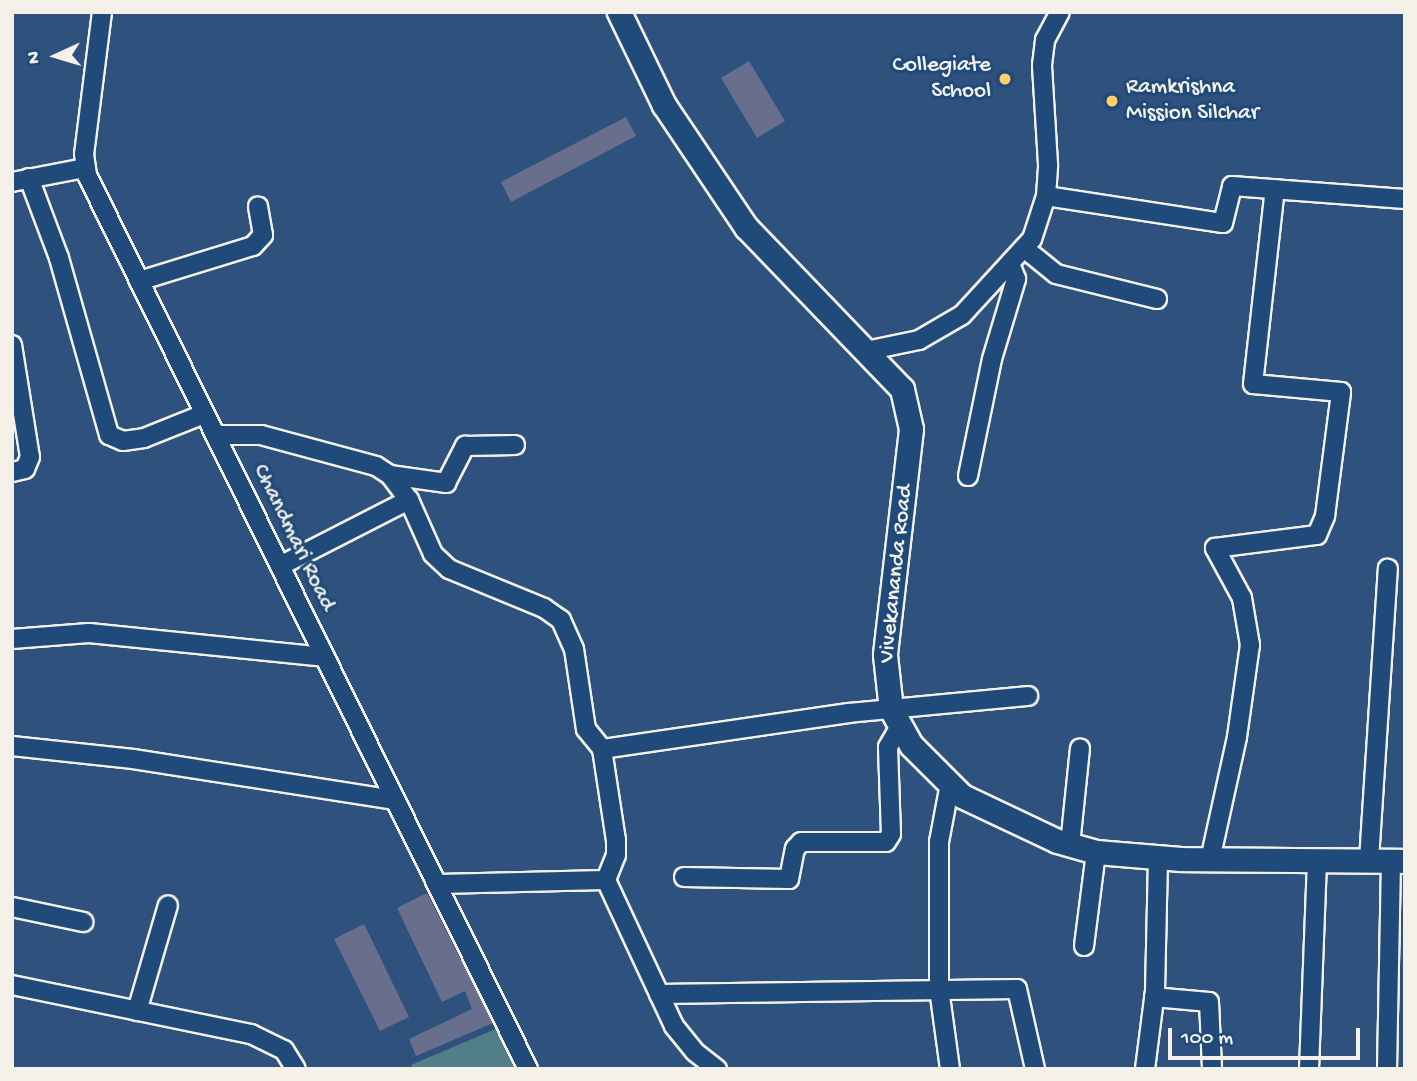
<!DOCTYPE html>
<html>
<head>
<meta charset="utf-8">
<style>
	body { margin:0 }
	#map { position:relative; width:1417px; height:1081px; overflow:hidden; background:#2e517e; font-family:"Gochi Hand",sans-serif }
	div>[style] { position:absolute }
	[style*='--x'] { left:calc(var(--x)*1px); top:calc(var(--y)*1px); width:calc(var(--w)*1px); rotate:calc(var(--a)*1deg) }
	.green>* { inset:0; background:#517e88 }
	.building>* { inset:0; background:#686f8c }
	.roads { filter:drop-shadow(2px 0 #f4f1e8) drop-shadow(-2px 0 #f4f1e8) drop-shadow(0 2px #f4f1e8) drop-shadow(0 -2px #f4f1e8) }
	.minor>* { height:18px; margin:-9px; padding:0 9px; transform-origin:9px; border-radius:9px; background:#1f4a7a }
	.major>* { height:23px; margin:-11.5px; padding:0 11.5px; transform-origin:11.5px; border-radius:11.5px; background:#1f4a7a }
	.dots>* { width:19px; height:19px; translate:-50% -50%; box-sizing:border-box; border:4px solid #1f4a7a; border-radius:50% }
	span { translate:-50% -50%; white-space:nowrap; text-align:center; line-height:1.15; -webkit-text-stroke:6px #1f4a7a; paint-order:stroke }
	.poi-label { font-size:23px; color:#f4f1e8 }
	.right { translate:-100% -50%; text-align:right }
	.left { translate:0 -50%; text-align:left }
	.street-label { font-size:23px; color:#f4f1e8 }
	.frame { position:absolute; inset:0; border:14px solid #f4f1e8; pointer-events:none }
	.north { position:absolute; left:21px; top:21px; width:70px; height:70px; -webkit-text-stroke:5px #1f4a7a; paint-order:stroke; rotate:266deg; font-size:19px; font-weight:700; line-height:28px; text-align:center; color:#f4f1e8 }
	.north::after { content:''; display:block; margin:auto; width:24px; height:32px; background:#f4f1e8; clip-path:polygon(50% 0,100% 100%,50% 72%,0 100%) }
	.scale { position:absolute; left:1168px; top:1028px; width:192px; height:32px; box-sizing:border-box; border:4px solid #f4f1e8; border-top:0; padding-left:9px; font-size:21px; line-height:24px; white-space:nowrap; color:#f4f1e8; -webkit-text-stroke:5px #1f4a7a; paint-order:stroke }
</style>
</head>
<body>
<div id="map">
	<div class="green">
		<div style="clip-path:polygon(512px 1022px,535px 1069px,413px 1069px,411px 1065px)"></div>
	</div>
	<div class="building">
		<div style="clip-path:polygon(749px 61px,785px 121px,757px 138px,721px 78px)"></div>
		<div style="clip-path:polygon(626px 117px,636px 136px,511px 202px,501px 182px)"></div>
		<div style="clip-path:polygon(427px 893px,493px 1023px,416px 1056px,409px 1039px,472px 1009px,465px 991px,442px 1002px,397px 908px)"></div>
		<div style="clip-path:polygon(364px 924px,409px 1017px,380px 1031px,334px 939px)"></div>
	</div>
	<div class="roads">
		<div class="minor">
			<div style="--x:102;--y:12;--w:143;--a:97.2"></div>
			<div style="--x:84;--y:154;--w:21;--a:82"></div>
			<div style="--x:87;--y:175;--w:997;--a:63.74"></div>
			<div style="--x:29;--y:178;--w:85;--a:69.4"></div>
			<div style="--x:59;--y:258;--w:184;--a:74.2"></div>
			<div style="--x:109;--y:435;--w:15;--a:23"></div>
			<div style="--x:123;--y:441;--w:21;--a:-8"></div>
			<div style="--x:144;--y:438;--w:65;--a:-21.8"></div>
			<div style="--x:12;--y:182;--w:74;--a:-10.9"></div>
			<div style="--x:1046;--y:196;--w:179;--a:8.7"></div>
			<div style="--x:1223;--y:223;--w:38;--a:-76"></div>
			<div style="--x:1232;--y:186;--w:173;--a:4.3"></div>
			<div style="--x:1024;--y:248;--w:41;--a:39.1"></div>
			<div style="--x:1056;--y:274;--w:104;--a:13.9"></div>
			<div style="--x:139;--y:281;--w:119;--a:-17.1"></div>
			<div style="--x:253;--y:246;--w:15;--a:-48"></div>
			<div style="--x:263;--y:235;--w:29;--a:-100"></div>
			<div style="--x:12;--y:345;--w:113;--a:80.9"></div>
			<div style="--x:30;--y:457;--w:13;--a:113"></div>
			<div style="--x:25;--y:469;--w:13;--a:167"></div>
			<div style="--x:866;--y:351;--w:54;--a:-11.7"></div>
			<div style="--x:919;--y:340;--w:50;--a:-30.2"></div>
			<div style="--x:962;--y:315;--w:103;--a:-47.4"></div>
			<div style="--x:1032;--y:239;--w:45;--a:-72"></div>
			<div style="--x:1046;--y:196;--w:32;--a:-86"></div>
			<div style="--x:1048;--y:164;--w:99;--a:-93.5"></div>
			<div style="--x:1042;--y:65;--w:25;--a:-83"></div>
			<div style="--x:1045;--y:40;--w:32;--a:-62"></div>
			<div style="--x:215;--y:435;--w:46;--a:0"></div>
			<div style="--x:261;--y:435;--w:119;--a:15.1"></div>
			<div style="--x:376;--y:466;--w:17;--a:33"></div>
			<div style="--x:390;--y:475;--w:31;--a:53"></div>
			<div style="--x:409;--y:500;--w:59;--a:66"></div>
			<div style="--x:433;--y:554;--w:22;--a:43"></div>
			<div style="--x:449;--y:569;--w:103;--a:22.3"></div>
			<div style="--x:544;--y:608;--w:21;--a:35"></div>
			<div style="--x:561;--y:620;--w:32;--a:66"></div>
			<div style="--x:574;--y:649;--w:81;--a:81.5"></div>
			<div style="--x:586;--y:729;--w:26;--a:51"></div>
			<div style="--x:602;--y:749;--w:249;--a:-8.3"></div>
			<div style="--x:848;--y:713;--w:181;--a:-5.4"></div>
			<div style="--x:390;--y:475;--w:57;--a:8.1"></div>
			<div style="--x:446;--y:483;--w:42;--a:-62.8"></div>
			<div style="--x:465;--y:446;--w:50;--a:-1.1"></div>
			<div style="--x:968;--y:476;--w:119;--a:-78.4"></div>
			<div style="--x:992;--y:359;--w:84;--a:-73.3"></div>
			<div style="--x:1016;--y:279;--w:17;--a:-111"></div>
			<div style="--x:280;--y:566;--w:145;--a:-27.1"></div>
			<div style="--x:12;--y:639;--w:77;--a:-4.5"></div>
			<div style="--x:89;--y:633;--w:236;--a:5.8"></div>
			<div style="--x:12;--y:746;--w:122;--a:6.1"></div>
			<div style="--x:133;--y:759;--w:264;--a:8.9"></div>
			<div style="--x:602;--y:749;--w:92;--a:81.3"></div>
			<div style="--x:616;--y:840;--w:15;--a:90"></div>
			<div style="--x:616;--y:855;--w:27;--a:112"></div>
			<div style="--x:1070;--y:845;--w:97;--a:-84.1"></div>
			<div style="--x:1210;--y:860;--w:126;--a:-77.6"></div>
			<div style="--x:1237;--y:737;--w:93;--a:-82"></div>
			<div style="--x:1250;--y:645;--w:48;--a:-99.7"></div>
			<div style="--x:1242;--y:598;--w:57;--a:-118.4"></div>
			<div style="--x:1215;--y:548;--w:103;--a:-7.3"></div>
			<div style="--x:1317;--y:535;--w:21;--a:-67"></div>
			<div style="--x:1325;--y:516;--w:125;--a:-82.6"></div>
			<div style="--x:1341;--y:392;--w:88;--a:-174.8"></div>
			<div style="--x:1253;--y:384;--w:196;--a:-83.6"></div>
			<div style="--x:1369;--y:860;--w:292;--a:-86.3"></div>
			<div style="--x:684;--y:877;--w:105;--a:1.1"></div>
			<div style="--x:789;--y:879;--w:31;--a:-79"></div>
			<div style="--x:795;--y:849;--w:9;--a:-49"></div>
			<div style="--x:801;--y:842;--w:85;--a:0"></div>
			<div style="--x:886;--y:842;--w:9;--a:-58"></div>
			<div style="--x:891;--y:834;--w:87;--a:-92"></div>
			<div style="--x:888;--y:747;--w:24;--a:-60"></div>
			<div style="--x:437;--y:884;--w:169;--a:-1.4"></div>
			<div style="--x:606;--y:880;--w:161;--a:65"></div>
			<div style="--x:674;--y:1026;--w:33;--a:51"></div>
			<div style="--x:695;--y:1052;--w:28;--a:38"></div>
			<div style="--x:12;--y:907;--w:73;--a:11.9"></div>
			<div style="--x:1084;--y:946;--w:95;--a:-82.7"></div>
			<div style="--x:12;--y:985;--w:244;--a:11.6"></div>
			<div style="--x:251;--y:1034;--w:37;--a:26"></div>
			<div style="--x:284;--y:1050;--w:22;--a:58"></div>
			<div style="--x:659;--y:994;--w:358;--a:-0.8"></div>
			<div style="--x:1017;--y:989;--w:82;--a:77.3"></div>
			<div style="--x:1154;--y:997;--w:55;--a:5.2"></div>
			<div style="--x:1209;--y:1002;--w:67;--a:87.4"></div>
			<div style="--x:137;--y:1011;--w:110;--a:-73.7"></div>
			<div style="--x:950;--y:1069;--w:81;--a:-97.8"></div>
			<div style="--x:939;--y:989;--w:147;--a:-90"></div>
			<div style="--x:939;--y:842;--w:59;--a:-79.3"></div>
			<div style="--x:1145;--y:1069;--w:79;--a:-82.7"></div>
			<div style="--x:1155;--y:991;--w:135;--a:-88.7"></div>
			<div style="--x:1309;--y:1069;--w:209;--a:-87.8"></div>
			<div style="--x:1387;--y:1069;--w:209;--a:-88.9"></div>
		</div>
		<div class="major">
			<div style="--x:619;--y:12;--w:103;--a:64.2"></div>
			<div style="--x:664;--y:105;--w:147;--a:56.1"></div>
			<div style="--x:746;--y:227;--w:225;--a:46.1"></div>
			<div style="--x:902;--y:389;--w:41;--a:77.3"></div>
			<div style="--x:911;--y:429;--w:227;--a:96.6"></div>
			<div style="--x:885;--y:655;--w:54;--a:83.7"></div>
			<div style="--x:891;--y:709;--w:41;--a:60.9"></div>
			<div style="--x:911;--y:745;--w:72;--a:45"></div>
			<div style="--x:962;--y:796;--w:105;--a:25.3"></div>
			<div style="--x:1057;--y:841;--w:41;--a:15.8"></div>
			<div style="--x:1096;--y:852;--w:85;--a:4.7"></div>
			<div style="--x:1181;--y:859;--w:224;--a:0.5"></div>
		</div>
	</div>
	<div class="dots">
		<div style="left:1005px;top:79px;background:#ffd166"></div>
		<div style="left:1112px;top:101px;background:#ffd166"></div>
	</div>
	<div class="poi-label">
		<span class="right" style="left:991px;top:79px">Collegiate<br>School</span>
		<span class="left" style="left:1126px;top:101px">Ramkrishna<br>Mission Silchar</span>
	</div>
	<div class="street-label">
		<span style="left:293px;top:538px;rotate:64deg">Chandmari Road</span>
		<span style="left:897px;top:574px;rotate:-84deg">Vivekananda Road</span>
	</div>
	<div class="frame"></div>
	<div class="north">N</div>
	<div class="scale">100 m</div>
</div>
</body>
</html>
